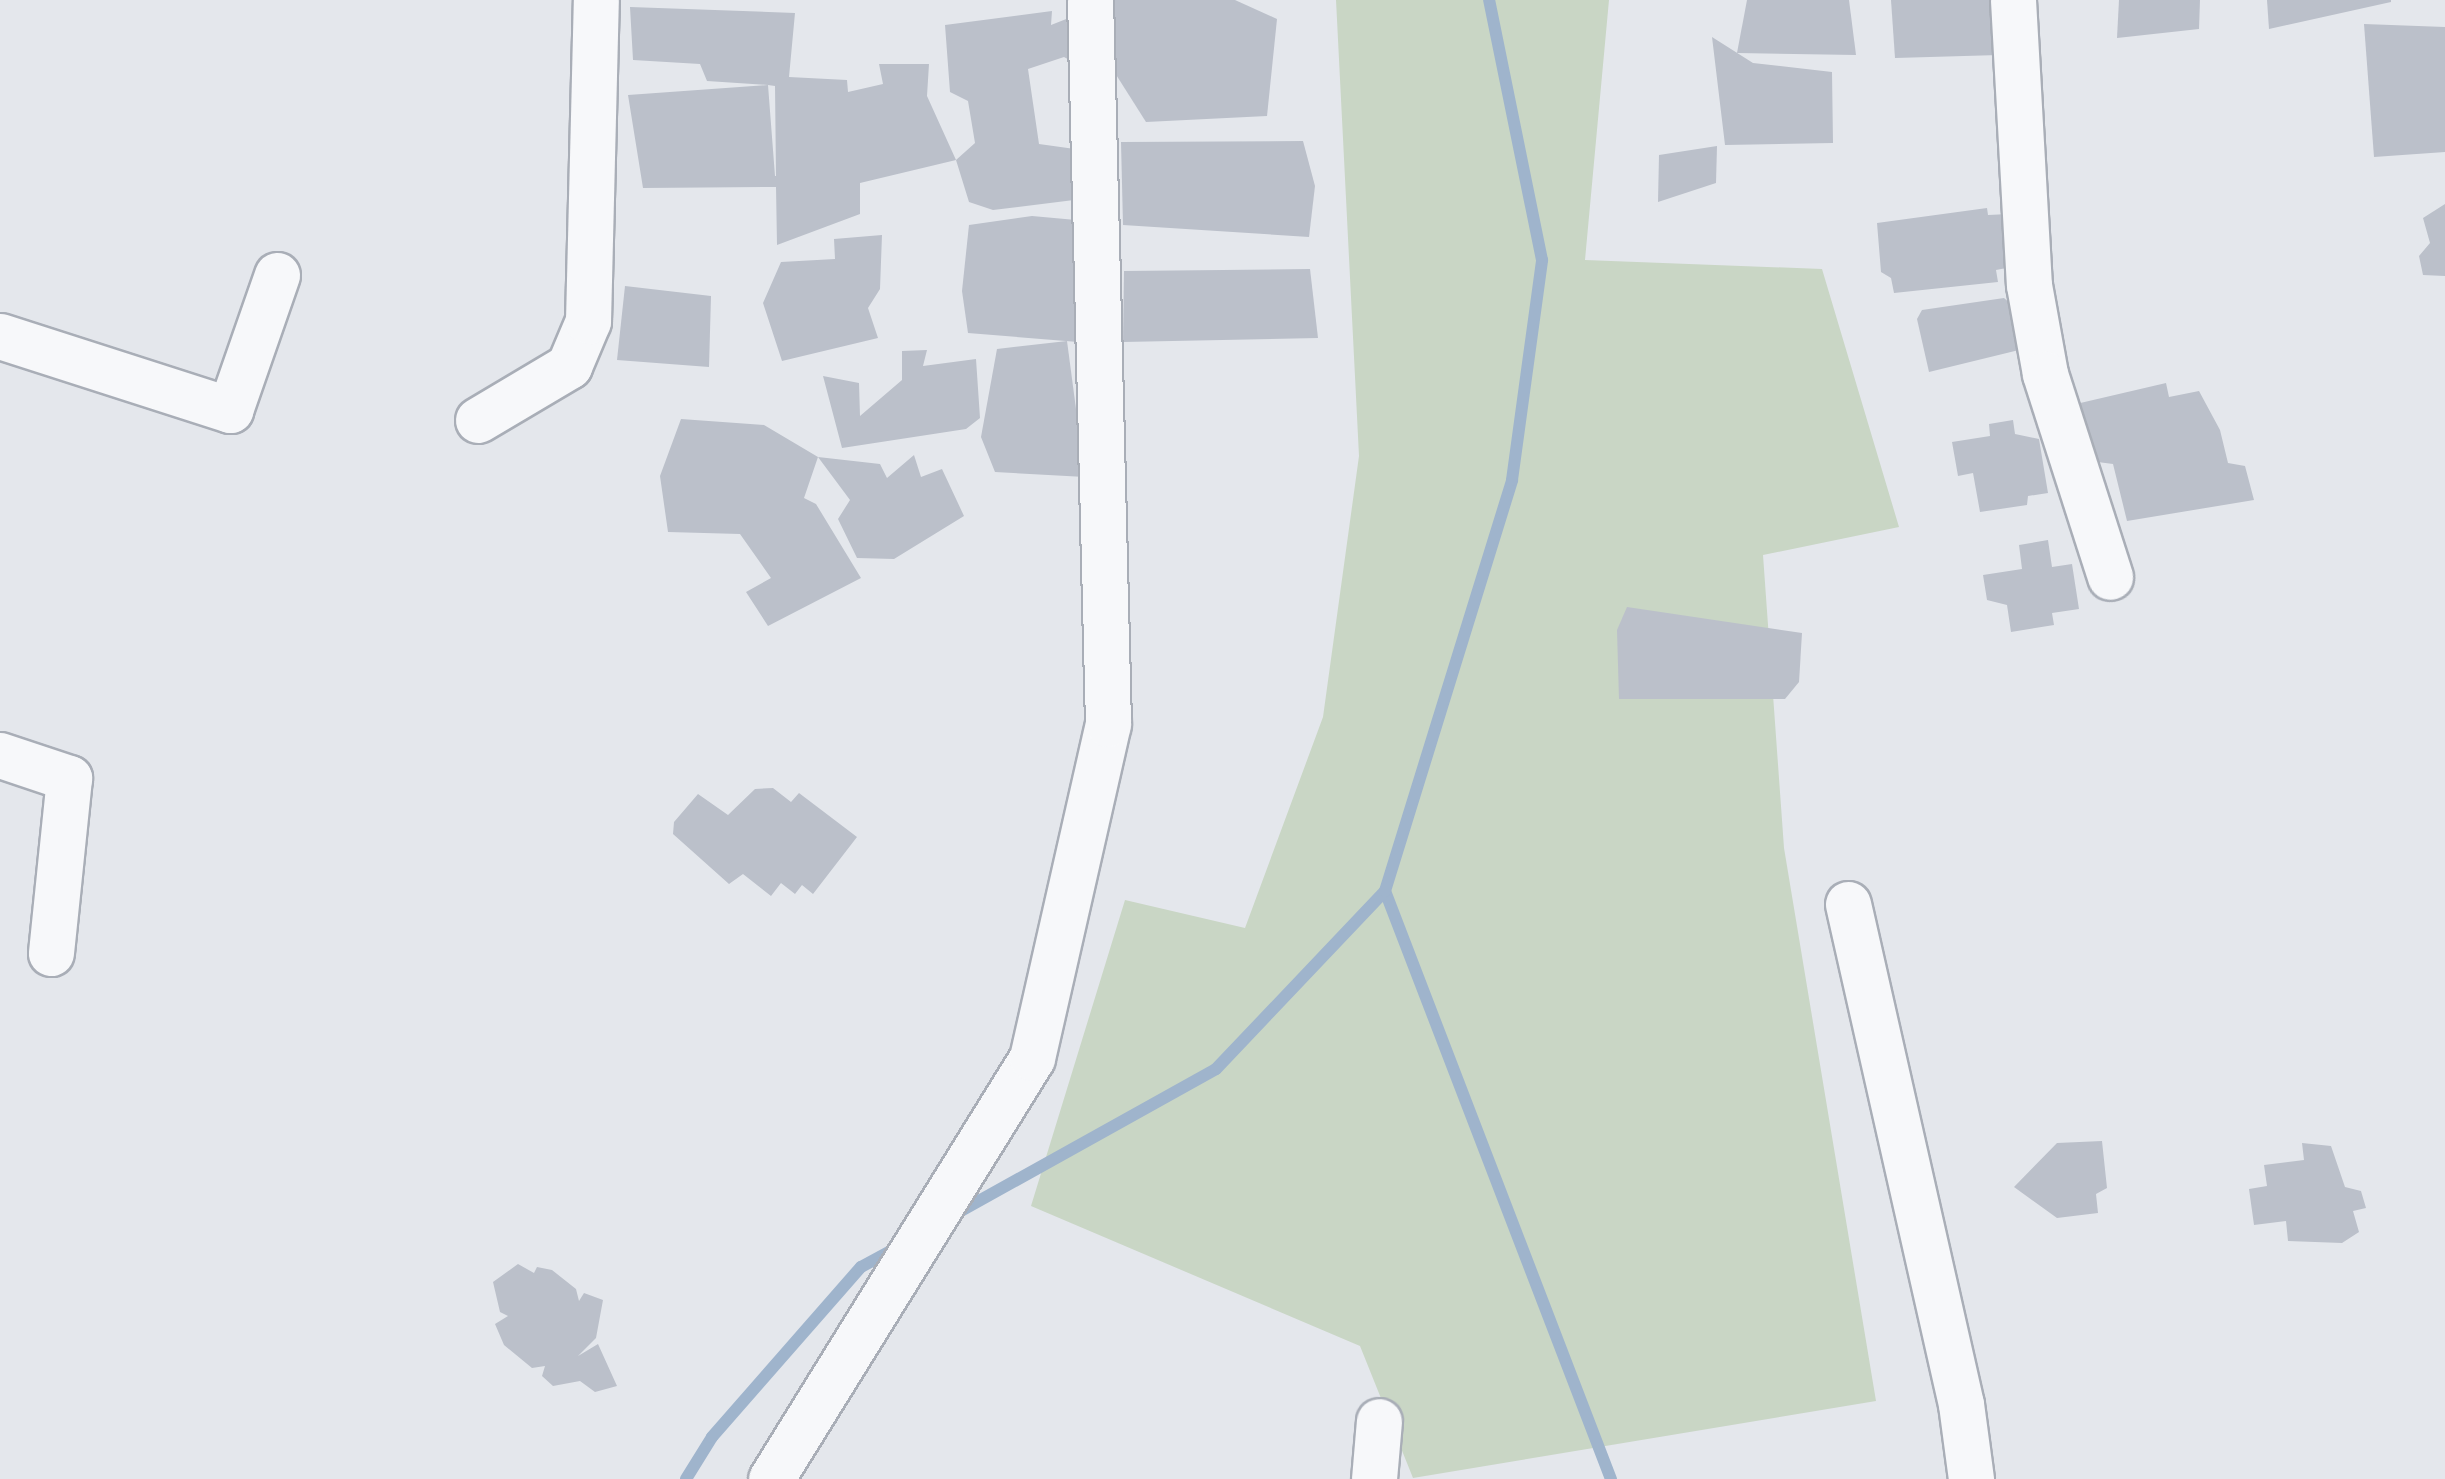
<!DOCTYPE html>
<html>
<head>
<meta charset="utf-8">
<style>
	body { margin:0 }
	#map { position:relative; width:2445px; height:1479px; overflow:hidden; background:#e4e7ec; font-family:"Alegreya Sans",sans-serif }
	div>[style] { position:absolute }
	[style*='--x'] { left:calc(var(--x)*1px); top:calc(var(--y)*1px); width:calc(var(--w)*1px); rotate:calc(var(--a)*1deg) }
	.green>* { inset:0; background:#c9d6c5 }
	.stream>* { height:12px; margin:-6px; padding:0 6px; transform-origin:6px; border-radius:6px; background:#9fb4cc }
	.building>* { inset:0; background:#bbc0ca }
	.roads { filter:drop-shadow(2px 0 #a9aeb7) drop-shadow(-2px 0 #a9aeb7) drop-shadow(0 2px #a9aeb7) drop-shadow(0 -2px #a9aeb7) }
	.minor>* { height:45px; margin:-22.5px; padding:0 22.5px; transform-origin:22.5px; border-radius:22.5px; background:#f7f8fa }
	span { translate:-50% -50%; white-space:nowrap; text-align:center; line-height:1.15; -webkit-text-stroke:8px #f4f6f9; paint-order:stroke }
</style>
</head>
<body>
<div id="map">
	<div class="green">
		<div style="clip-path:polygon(1336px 0,1609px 0,1585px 260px,1822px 269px,1899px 527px,1763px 555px,1784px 848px,1876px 1401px,1413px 1478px,1360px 1346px,1031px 1206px,1125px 900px,1245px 928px,1323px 717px,1359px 456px)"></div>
	</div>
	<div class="stream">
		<div style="--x:1385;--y:891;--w:630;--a:68.98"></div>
		<div style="--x:950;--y:1217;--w:304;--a:-29.1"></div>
		<div style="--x:1216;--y:1069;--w:245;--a:-46.5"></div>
		<div style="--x:1385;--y:891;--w:430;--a:-72.8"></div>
		<div style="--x:1512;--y:480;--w:222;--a:-82.2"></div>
		<div style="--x:1542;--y:260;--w:265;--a:-101.5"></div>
		<div style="--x:686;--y:1479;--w:49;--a:-58.2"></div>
		<div style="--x:712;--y:1437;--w:226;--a:-48.8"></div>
		<div style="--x:861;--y:1267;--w:42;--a:-28.4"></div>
	</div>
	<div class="building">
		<div style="clip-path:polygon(1108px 0,1235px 0,1277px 19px,1267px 116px,1146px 122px,1108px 62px)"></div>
		<div style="clip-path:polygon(1747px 0,1849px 0,1856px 55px,1737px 53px)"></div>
		<div style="clip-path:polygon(1891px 0,1999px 0,1999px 55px,1895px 58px)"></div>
		<div style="clip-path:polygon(2119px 0,2200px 0,2199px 29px,2117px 38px)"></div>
		<div style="clip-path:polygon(2267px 0,2391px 0,2391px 2px,2269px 29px)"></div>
		<div style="clip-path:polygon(evenodd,630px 7px,795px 13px,789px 77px,847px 80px,848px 92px,883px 84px,879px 64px,929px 64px,927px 96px,956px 160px,860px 183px,860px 214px,777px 245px,776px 187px,643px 188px,628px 95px,768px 85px,707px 81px,700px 64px,633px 60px,630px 7px,768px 85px,775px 86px,776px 176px,775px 176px,768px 85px)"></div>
		<div style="clip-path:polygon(1052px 11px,1051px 25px,1079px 14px,1082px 67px,1064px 57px,1028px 69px,1039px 144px,1082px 150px,1082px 199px,993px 210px,969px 202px,956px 160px,975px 143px,968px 101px,950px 92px,945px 25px)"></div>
		<div style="clip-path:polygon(2364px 24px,2445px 27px,2445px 152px,2374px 157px)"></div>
		<div style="clip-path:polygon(1712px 37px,1753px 63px,1832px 72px,1833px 143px,1725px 145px)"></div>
		<div style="clip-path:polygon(1303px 141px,1315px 186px,1309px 237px,1123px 225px,1121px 142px)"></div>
		<div style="clip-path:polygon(1717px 146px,1716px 183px,1658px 202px,1659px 155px)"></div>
		<div style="clip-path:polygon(2445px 204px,2445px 276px,2423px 275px,2419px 256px,2430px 243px,2423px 218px)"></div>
		<div style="clip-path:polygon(1987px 208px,1988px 215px,2009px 214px,2022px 265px,1996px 270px,1998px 282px,1894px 293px,1891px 278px,1881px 272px,1877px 223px)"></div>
		<div style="clip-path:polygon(1032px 216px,1076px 220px,1078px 342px,968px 333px,962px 291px,969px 225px)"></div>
		<div style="clip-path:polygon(882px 235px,880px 289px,868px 308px,878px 338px,782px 361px,763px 303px,781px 262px,835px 259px,834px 239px)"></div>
		<div style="clip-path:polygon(1310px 269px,1318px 338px,1123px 342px,1124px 271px)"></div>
		<div style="clip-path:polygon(625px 286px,711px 296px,709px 367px,617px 360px)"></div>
		<div style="clip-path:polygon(2004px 298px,2011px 304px,2019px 350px,1929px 372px,1917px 319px,1922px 310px)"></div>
		<div style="clip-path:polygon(1067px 341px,1085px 477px,995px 472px,981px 437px,997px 349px)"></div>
		<div style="clip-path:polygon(927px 350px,923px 366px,976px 359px,980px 418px,966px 429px,842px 448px,823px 376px,859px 383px,860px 416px,902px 380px,902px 351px)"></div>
		<div style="clip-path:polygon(2166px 383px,2169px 397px,2199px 391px,2220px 430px,2228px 463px,2245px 466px,2254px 500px,2127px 521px,2113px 464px,2090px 461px,2076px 404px)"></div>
		<div style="clip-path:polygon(681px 419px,764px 425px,818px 457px,804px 498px,816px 504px,861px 578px,768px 626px,746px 592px,771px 578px,740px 534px,668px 532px,660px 476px)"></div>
		<div style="clip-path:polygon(2013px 420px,2015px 434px,2039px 439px,2048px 493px,2028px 496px,2027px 505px,1980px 512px,1973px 473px,1958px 476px,1952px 442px,1990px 436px,1989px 424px)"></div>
		<div style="clip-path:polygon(914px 455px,921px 477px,942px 469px,964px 516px,894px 559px,857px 558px,838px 519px,850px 500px,818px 457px,880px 464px,887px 478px)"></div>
		<div style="clip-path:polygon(2048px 540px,2052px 567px,2072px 564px,2079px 609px,2052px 613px,2054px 625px,2011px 632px,2007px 605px,1987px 600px,1983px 575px,2022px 569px,2019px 545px)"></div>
		<div style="clip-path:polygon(1627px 607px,1802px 633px,1799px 682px,1785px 699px,1619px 699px,1617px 630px)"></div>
		<div style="clip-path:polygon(773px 788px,791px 802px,799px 793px,857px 837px,813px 894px,802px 885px,795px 894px,781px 883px,771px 896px,743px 874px,729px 884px,673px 834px,674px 822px,698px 794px,728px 815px,755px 789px)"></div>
		<div style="clip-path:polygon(2102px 1141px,2107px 1188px,2096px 1194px,2098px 1213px,2057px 1218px,2014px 1187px,2057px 1143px)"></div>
		<div style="clip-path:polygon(2302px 1143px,2331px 1146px,2345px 1187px,2361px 1191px,2366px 1208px,2353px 1211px,2359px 1232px,2342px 1243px,2288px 1241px,2286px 1221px,2254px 1225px,2249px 1189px,2267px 1186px,2264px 1165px,2304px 1160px)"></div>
		<div style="clip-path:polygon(518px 1264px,534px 1273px,537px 1267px,552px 1270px,576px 1289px,579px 1301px,584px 1293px,603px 1300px,596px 1338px,578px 1356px,598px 1344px,617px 1386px,595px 1392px,580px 1381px,553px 1386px,542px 1376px,545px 1366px,532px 1368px,504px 1345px,495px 1324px,508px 1316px,500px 1312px,493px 1282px)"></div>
	</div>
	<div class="roads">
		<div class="minor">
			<div style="--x:2013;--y:0;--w:285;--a:86.8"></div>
			<div style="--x:2029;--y:285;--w:90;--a:79.8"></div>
			<div style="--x:2045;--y:374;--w:213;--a:72.2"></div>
			<div style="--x:0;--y:336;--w:242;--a:17.8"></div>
			<div style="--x:230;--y:410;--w:143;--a:-70.8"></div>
			<div style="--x:478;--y:420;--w:106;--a:-30.7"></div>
			<div style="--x:569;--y:366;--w:49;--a:-67.1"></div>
			<div style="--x:588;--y:321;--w:321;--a:-88.6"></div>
			<div style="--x:0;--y:755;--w:73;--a:18.4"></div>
			<div style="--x:69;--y:778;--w:176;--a:95.9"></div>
			<div style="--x:1848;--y:904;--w:513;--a:77.27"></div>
			<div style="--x:1961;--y:1404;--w:76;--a:82.4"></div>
			<div style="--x:771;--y:1479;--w:495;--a:-58.2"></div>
			<div style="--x:1032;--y:1058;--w:343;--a:-77.2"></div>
			<div style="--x:1108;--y:724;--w:724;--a:-91.42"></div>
			<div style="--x:1374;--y:1479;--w:58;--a:-85.1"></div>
		</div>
	</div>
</div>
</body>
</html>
